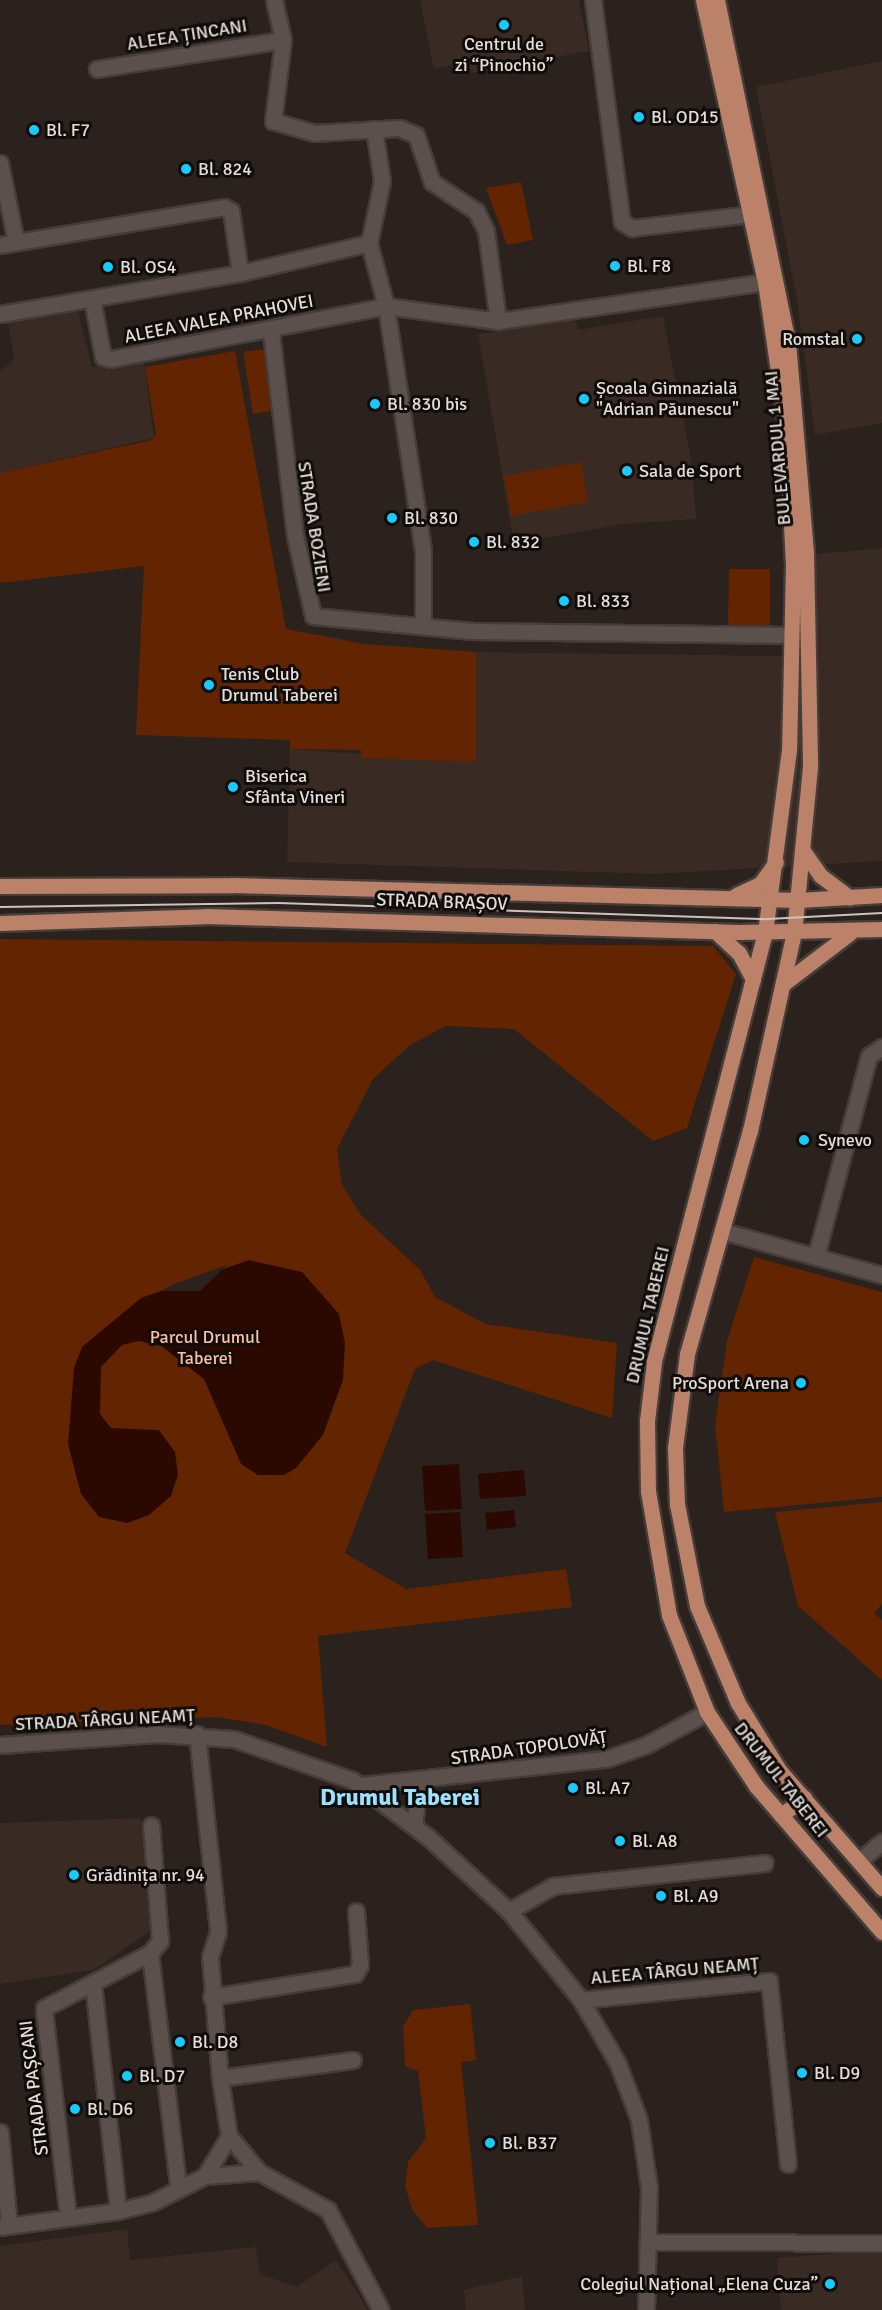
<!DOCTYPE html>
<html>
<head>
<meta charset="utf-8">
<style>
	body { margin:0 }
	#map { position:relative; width:882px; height:2310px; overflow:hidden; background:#2b211d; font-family:Signika,sans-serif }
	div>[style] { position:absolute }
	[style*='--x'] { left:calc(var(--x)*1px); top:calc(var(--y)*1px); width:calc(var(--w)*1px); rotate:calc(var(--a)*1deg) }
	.built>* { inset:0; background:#392a24 }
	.green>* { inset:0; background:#632501 }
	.water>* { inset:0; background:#2c0900 }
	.pier>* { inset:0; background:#2b211d }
	.roads { filter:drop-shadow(2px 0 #453d3a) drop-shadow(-2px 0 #453d3a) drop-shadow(0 2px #453d3a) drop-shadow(0 -2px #453d3a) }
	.minor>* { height:15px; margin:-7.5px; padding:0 7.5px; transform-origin:7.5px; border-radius:7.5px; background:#5b504c }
	.major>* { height:15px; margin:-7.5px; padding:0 7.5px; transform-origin:7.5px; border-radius:7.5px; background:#bb8269 }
	.tram>* { height:1.5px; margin:-0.75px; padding:0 0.75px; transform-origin:0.75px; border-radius:0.75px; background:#cac3c0 }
	.dots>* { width:16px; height:16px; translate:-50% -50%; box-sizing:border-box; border:3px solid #100c0a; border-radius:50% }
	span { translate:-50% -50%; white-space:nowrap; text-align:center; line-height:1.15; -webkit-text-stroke:6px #100c0a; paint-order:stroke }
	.street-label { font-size:18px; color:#e4ddda }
	.poi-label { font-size:18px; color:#e4ddda }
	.left { translate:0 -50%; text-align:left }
	.right { translate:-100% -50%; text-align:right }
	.park-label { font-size:18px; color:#fcbda2 }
	.district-label { font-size:24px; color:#9ce2fe; font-weight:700 }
</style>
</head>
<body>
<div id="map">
	<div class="built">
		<div style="clip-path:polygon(420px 0,579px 0,589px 51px,471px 73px,469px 62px,434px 69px)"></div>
		<div style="clip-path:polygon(882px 61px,882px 423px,815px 435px,797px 300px,756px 87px)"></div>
		<div style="clip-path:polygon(78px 311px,92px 367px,136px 360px,144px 363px,154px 438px,0 473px,0 372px,14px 359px,8px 322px)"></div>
		<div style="clip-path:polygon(663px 316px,692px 464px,696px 519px,624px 524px,514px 543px,478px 334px,576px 320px,578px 330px)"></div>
		<div style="clip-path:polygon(882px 548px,882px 861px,654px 874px,287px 862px,290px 749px,475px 762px,476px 652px,783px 656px,785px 557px)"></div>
		<div style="clip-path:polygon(141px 1818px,154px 1928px,94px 1970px,0 1984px,0 1823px)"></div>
		<div style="clip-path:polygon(127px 2229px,130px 2260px,256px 2247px,260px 2274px,297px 2287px,336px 2260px,368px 2310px,0 2310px,0 2246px)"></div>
		<div style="clip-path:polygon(882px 2250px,882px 2310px,781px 2310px,777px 2258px)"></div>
		<div style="clip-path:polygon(522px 2276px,525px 2310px,466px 2310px,464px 2290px)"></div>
	</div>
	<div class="green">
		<div style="clip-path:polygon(521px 182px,533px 240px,507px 245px,486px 188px)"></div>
		<div style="clip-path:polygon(265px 349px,275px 410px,253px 414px,243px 352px)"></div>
		<div style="clip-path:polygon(235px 351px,286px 629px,365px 644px,476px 652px,476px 762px,361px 758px,361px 750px,290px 749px,290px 740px,136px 735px,144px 566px,0 583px,0 473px,152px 440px,156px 434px,145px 367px)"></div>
		<div style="clip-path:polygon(581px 462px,588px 502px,511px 516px,504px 476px)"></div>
		<div style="clip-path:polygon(729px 569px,770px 569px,770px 625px,728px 625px)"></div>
		<div style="clip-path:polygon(0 939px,713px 946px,736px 974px,687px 1128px,653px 1141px,514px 1029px,446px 1026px,410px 1045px,373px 1079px,337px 1149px,342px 1185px,360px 1214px,420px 1270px,435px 1297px,485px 1324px,617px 1343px,612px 1418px,433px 1360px,415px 1369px,345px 1553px,406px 1589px,566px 1569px,572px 1607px,318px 1636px,327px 1747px,266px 1725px,217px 1717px,0 1725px)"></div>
		<div style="clip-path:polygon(754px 1257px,882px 1292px,882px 1497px,724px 1512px,715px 1425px,727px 1341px)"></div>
		<div style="clip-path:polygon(882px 1502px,882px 1604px,874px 1613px,882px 1620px,882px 1680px,798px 1606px,775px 1512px)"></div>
		<div style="clip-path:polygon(470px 2004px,476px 2060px,461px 2062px,478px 2225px,427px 2228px,412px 2209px,405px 2186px,408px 2162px,426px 2138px,418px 2071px,405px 2066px,403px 2027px,413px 2010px)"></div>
	</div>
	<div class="water">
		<div style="clip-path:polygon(249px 1260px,302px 1272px,339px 1314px,345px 1343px,343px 1380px,323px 1435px,296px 1468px,284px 1475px,258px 1475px,241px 1464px,204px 1379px,161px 1346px,139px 1341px,122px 1345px,101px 1367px,100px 1414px,111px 1428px,159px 1430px,175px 1452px,178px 1475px,171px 1496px,149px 1515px,127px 1523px,99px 1517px,81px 1494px,68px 1444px,74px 1368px,82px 1347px,141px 1298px)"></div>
		<div style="clip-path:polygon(459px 1464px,462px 1509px,425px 1511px,422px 1466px)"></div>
		<div style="clip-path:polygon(524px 1470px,526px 1496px,480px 1499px,478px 1474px)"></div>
		<div style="clip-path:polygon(514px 1510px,516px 1527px,487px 1530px,485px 1513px)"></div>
		<div style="clip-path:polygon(460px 1512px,463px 1557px,428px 1559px,425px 1514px)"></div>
	</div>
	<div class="pier">
		<div style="clip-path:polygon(227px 1265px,200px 1291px,161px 1291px,171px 1285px)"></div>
	</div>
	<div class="roads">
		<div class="minor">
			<div style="--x:274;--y:0;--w:41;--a:77.3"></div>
			<div style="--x:283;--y:40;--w:82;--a:97"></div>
			<div style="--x:273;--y:121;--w:43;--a:16.3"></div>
			<div style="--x:314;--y:133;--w:85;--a:-3.4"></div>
			<div style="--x:399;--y:128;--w:18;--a:22"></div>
			<div style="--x:416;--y:135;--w:50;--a:71.2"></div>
			<div style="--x:432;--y:182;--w:53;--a:33.4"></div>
			<div style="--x:476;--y:211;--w:22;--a:63"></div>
			<div style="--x:486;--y:231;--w:91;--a:82.4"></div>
			<div style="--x:593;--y:0;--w:224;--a:82.6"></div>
			<div style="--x:622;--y:222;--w:12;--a:31"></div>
			<div style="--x:632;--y:228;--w:120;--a:-6.7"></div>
			<div style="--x:97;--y:69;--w:188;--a:-8.9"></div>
			<div style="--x:374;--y:129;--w:53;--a:81.3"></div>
			<div style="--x:382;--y:181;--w:63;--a:101.8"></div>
			<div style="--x:369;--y:243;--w:65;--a:74.9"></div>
			<div style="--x:386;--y:306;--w:247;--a:81.4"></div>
			<div style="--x:423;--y:550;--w:75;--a:90"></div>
			<div style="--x:0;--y:163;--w:81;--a:78.6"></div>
			<div style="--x:0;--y:245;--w:227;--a:-9.6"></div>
			<div style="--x:224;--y:207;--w:8;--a:30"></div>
			<div style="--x:231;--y:211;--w:63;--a:81.7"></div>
			<div style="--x:92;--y:299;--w:59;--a:79.3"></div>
			<div style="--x:103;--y:357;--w:8;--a:14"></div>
			<div style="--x:111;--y:359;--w:280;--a:-10.9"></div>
			<div style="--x:386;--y:306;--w:113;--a:7.6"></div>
			<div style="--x:498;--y:321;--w:270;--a:-8.3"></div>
			<div style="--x:0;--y:314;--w:243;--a:-9.7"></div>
			<div style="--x:240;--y:273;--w:132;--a:-13.1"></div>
			<div style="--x:271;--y:332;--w:205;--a:83.3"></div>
			<div style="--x:295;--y:536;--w:82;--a:77.3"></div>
			<div style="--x:313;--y:616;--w:160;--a:5.4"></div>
			<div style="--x:472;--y:631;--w:319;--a:0.7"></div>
			<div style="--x:722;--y:1231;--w:166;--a:15.4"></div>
			<div style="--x:816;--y:1256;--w:207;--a:-75.2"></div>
			<div style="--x:869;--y:1056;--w:16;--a:-35"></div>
			<div style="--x:197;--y:1734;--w:199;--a:83.9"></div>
			<div style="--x:218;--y:1932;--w:26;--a:108"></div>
			<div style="--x:210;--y:1957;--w:121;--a:85.3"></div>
			<div style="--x:220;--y:2078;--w:59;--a:81.2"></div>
			<div style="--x:229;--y:2136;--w:47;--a:50.2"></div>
			<div style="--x:0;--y:1745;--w:157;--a:-4"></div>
			<div style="--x:157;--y:1734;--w:77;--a:3.7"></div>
			<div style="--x:234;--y:1739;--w:125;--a:19.2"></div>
			<div style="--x:352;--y:1780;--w:95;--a:36.9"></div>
			<div style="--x:428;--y:1837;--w:110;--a:42.4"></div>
			<div style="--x:509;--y:1911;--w:114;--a:51"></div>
			<div style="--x:581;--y:2000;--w:74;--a:60"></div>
			<div style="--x:618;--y:2064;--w:60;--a:69.4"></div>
			<div style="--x:639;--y:2120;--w:69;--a:81.6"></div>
			<div style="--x:649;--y:2188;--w:122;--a:91.4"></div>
			<div style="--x:361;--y:1785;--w:246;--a:-6.1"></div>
			<div style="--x:606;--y:1759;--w:42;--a:-19.3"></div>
			<div style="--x:646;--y:1745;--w:69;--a:-28.4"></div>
			<div style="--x:414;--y:1826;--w:44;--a:-83.5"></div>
			<div style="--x:859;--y:1861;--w:30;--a:-40"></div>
			<div style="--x:509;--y:1911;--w:51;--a:-29.6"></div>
			<div style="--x:553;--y:1886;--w:213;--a:-6.2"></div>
			<div style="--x:150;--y:1953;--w:235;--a:83.1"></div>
			<div style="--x:93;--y:1983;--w:229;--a:83.7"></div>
			<div style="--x:211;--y:1997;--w:146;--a:-9.1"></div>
			<div style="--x:355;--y:1974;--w:10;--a:-61"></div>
			<div style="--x:360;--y:1965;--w:54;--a:-94.2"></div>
			<div style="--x:581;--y:2000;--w:189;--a:-5.8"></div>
			<div style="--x:769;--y:1981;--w:184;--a:84.1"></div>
			<div style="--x:220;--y:2078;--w:134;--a:-7.7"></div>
			<div style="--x:0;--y:2132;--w:93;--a:84.5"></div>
			<div style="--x:205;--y:2176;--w:47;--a:-59"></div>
			<div style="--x:68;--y:2217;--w:210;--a:-96.6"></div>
			<div style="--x:44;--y:2008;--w:119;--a:-27.4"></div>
			<div style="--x:150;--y:1953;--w:16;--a:-50"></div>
			<div style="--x:160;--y:1941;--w:116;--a:-94.4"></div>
			<div style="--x:0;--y:2227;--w:119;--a:-7.7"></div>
			<div style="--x:118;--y:2211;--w:36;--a:-14"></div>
			<div style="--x:153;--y:2202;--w:58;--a:-26.6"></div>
			<div style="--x:205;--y:2176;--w:54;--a:-4.2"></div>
			<div style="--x:259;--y:2172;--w:79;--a:28.8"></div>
			<div style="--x:328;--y:2210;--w:113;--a:62.1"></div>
			<div style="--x:649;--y:2242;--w:233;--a:0.2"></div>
		</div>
		<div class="major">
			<div style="--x:703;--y:0;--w:289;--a:77.6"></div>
			<div style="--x:765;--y:282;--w:146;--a:81.7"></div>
			<div style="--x:786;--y:426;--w:138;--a:87.1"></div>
			<div style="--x:793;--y:564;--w:186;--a:91.2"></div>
			<div style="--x:789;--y:750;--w:184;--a:97.5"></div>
			<div style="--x:765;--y:932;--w:444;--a:104.5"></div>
			<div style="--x:654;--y:1362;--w:59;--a:96.8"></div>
			<div style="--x:647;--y:1421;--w:70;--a:89.2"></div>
			<div style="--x:648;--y:1491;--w:126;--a:80.4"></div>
			<div style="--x:669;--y:1615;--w:104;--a:68.6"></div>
			<div style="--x:707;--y:1712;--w:89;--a:56.5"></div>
			<div style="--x:756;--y:1786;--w:193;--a:49.2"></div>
			<div style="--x:717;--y:0;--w:349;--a:78.3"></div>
			<div style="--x:788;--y:342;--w:211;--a:85.1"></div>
			<div style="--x:806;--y:552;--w:215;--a:88.9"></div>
			<div style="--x:810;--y:767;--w:166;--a:95.5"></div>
			<div style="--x:794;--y:932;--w:203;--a:102.5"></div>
			<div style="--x:750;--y:1130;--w:233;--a:105.7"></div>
			<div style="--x:687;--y:1354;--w:95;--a:97.3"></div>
			<div style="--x:675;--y:1448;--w:56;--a:88"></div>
			<div style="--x:677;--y:1504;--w:104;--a:78.9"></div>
			<div style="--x:697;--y:1606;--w:105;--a:67.1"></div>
			<div style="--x:738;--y:1703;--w:79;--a:58.5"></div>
			<div style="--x:779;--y:1770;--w:157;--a:48.9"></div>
			<div style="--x:804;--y:852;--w:29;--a:55"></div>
			<div style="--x:821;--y:876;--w:36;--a:37"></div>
			<div style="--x:0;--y:886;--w:233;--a:-0.2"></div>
			<div style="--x:233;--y:885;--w:566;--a:1.52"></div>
			<div style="--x:799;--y:900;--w:83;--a:-3.4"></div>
			<div style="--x:736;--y:895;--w:26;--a:-25"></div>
			<div style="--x:760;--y:884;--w:27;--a:-54"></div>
			<div style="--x:0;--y:923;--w:206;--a:-1.9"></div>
			<div style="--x:206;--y:916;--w:533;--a:1.72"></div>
			<div style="--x:739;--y:932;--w:143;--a:-1.2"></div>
			<div style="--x:715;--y:931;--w:33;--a:43"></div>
			<div style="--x:739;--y:953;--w:30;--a:62"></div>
			<div style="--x:783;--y:984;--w:84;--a:-37.3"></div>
			<div style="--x:781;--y:1815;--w:29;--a:-36"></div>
		</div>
	</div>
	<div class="tram">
		<div style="--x:0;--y:907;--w:279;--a:-0.8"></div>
		<div style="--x:279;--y:903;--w:489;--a:1.9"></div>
		<div style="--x:768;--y:919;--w:114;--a:-3"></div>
	</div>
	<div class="dots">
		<div style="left:504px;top:25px;background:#19cafc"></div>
		<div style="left:639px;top:117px;background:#19cafc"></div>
		<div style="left:34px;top:130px;background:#19cafc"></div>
		<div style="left:186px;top:169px;background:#19cafc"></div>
		<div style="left:615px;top:266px;background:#19cafc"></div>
		<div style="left:108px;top:267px;background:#19cafc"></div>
		<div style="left:857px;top:339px;background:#19cafc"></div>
		<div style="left:584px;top:399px;background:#19cafc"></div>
		<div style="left:375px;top:404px;background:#19cafc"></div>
		<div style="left:627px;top:471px;background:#19cafc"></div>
		<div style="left:392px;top:518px;background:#19cafc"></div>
		<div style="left:474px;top:542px;background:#19cafc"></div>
		<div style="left:564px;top:601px;background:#19cafc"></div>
		<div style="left:209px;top:685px;background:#19cafc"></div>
		<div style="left:233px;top:787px;background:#19cafc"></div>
		<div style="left:804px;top:1140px;background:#19cafc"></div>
		<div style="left:801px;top:1383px;background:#19cafc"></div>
		<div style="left:573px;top:1788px;background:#19cafc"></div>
		<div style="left:620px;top:1841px;background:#19cafc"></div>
		<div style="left:74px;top:1875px;background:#19cafc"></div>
		<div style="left:661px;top:1896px;background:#19cafc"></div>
		<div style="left:180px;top:2042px;background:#19cafc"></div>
		<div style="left:802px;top:2073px;background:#19cafc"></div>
		<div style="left:127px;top:2076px;background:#19cafc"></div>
		<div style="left:75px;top:2109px;background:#19cafc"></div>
		<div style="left:490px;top:2143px;background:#19cafc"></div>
		<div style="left:830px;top:2284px;background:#19cafc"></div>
	</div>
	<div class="street-label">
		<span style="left:187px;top:35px;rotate:-9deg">ALEEA ȚINCANI</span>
		<span style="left:219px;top:319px;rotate:-11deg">ALEEA VALEA PRAHOVEI</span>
		<span style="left:778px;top:448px;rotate:-95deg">BULEVARDUL 1 MAI</span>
		<span style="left:314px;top:527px;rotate:81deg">STRADA BOZIENI</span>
		<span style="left:442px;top:902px;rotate:2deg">STRADA BRAȘOV</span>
		<span style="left:648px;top:1315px;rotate:-77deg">DRUMUL TABEREI</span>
		<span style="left:105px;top:1720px;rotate:-3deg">STRADA TÂRGU NEAMȚ</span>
		<span style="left:529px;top:1748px;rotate:-8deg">STRADA TOPOLOVĂȚ</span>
		<span style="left:781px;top:1780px;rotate:52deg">DRUMUL TABEREI</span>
		<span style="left:675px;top:1971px;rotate:-5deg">ALEEA TÂRGU NEAMȚ</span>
		<span style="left:34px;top:2088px;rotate:-97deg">STRADA PAȘCANI</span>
	</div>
	<div class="poi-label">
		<span style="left:504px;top:55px">Centrul de<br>zi “Pinochio”</span>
		<span class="left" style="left:651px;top:117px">Bl. OD15</span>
		<span class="left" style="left:46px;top:130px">Bl. F7</span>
		<span class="left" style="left:198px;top:169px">Bl. 824</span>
		<span class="left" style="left:627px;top:266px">Bl. F8</span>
		<span class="left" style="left:120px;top:267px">Bl. OS4</span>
		<span class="right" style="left:845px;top:339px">Romstal</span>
		<span class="left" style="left:596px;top:399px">Școala Gimnazială<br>"Adrian Păunescu"</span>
		<span class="left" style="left:387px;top:404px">Bl. 830 bis</span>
		<span class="left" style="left:639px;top:471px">Sala de Sport</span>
		<span class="left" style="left:404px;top:518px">Bl. 830</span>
		<span class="left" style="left:486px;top:542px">Bl. 832</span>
		<span class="left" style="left:576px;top:601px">Bl. 833</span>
		<span class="left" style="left:221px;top:685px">Tenis Club<br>Drumul Taberei</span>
		<span class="left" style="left:245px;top:787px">Biserica<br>Sfânta Vineri</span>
		<span class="left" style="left:818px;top:1140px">Synevo</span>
		<span class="right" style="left:789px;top:1383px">ProSport Arena</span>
		<span class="left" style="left:585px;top:1788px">Bl. A7</span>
		<span class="left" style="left:632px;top:1841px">Bl. A8</span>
		<span class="left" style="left:86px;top:1875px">Grădinița nr. 94</span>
		<span class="left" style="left:673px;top:1896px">Bl. A9</span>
		<span class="left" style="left:192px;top:2042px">Bl. D8</span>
		<span class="left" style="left:814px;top:2073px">Bl. D9</span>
		<span class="left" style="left:139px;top:2076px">Bl. D7</span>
		<span class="left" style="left:87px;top:2109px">Bl. D6</span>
		<span class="left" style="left:502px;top:2143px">Bl. B37</span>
		<span class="right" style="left:818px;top:2284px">Colegiul Național „Elena Cuza”</span>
	</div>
	<div class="park-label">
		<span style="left:205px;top:1348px">Parcul Drumul<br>Taberei</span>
	</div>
	<div class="district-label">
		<span style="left:400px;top:1798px">Drumul Taberei</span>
	</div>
</div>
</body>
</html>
